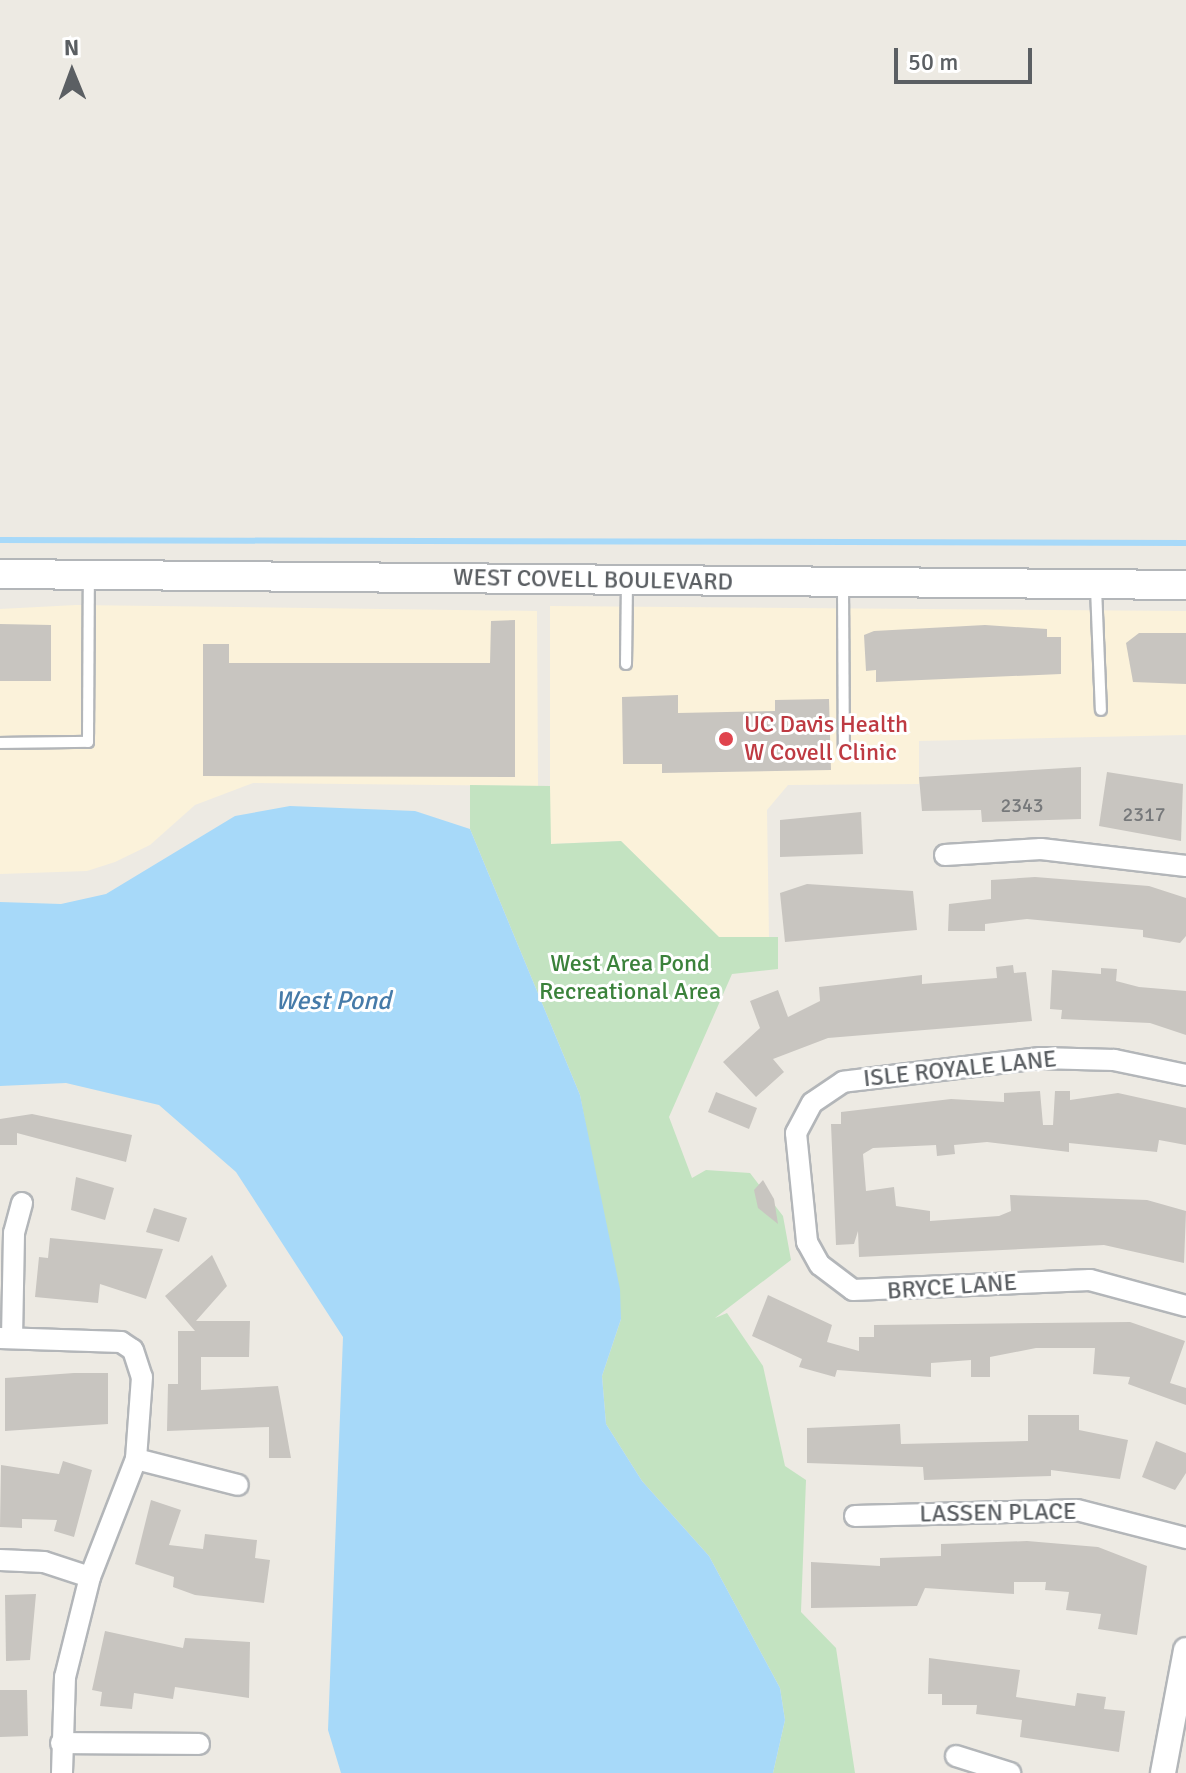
<!DOCTYPE html>
<html>
<head>
<meta charset="utf-8">
<style>
	body { margin:0 }
	#map { position:relative; width:1186px; height:1773px; overflow:hidden; background:#edeae3; font-family:Signika,sans-serif }
	div>[style] { position:absolute }
	[style*='--x'] { left:calc(var(--x)*1px); top:calc(var(--y)*1px); width:calc(var(--w)*1px); rotate:calc(var(--a)*1deg) }
	.commercial>* { inset:0; background:#fbf2da }
	.green>* { inset:0; background:#c3e3c1 }
	.water>* { inset:0; background:#a7d9f9 }
	.stream>* { height:6px; margin:-3px; padding:0 3px; transform-origin:3px; border-radius:3px; background:#a7d9f9 }
	.building>* { inset:0; background:#c8c5c0 }
	.roads { filter:drop-shadow(2px 0 #b3b6b9) drop-shadow(-2px 0 #b3b6b9) drop-shadow(0 2px #b3b6b9) drop-shadow(0 -2px #b3b6b9) }
	.service>* { height:10px; margin:-5px; padding:0 5px; transform-origin:5px; border-radius:5px; background:#fff }
	.minor>* { height:20px; margin:-10px; padding:0 10px; transform-origin:10px; border-radius:10px; background:#fff }
	.tertiary>* { height:24px; margin:-12px; padding:0 12px; transform-origin:12px; border-radius:12px; background:#fff }
	.secondary>* { height:28px; margin:-14px; padding:0 14px; transform-origin:14px; border-radius:14px; background:#fff }
	.dots>* { width:22px; height:22px; translate:-50% -50%; box-sizing:border-box; border:4px solid #fff; border-radius:50% }
	span { translate:-50% -50%; white-space:nowrap; text-align:center; line-height:1.15; -webkit-text-stroke:6px #fff; paint-order:stroke }
	.number-label { font-size:20px; color:#76787a }
	.number-label span { -webkit-text-stroke-width:0 }
	.street-label { font-size:24px; color:#5b5f63 }
	.health-label { font-size:24px; color:#be3a42 }
	.left { translate:0 -50%; text-align:left }
	.park-label { font-size:24px; color:#3b823b }
	.water-label { font-size:26px; color:#467ba9; font-style:italic }
	.north { position:absolute; left:32px; top:32px; width:80px; height:80px; -webkit-text-stroke:6px #fff; paint-order:stroke; rotate:359deg; font-size:22px; font-weight:700; line-height:32px; text-align:center; color:#5b5f63 }
	.north::after { content:''; display:block; margin:auto; width:28px; height:36px; background:#5b5f63; clip-path:polygon(50% 0,100% 100%,50% 72%,0 100%) }
	.scale { position:absolute; left:894px; top:48px; width:138px; height:36px; box-sizing:border-box; border:4px solid #5b5f63; border-top:0; padding-left:10px; font-size:24px; line-height:28px; white-space:nowrap; color:#5b5f63; -webkit-text-stroke:6px #fff; paint-order:stroke }
</style>
</head>
<body>
<div id="map">
	<div class="commercial">
		<div style="clip-path:polygon(76px 605px,537px 611px,538px 786px,253px 783px,195px 805px,150px 845px,115px 862px,87px 871px,0 874px,0 609px)"></div>
		<div style="clip-path:polygon(550px 606px,1186px 611px,1186px 735px,919px 741px,919px 784px,788px 785px,767px 810px,769px 937px,719px 937px,621px 841px,550px 844px)"></div>
	</div>
	<div class="green">
		<div style="clip-path:polygon(470px 785px,550px 786px,551px 844px,621px 841px,719px 937px,778px 937px,778px 969px,732px 974px,669px 1117px,692px 1178px,706px 1170px,750px 1173px,783px 1216px,791px 1260px,715px 1318px,727px 1313px,763px 1366px,785px 1466px,806px 1480px,801px 1612px,836px 1648px,855px 1773px,773px 1773px,785px 1720px,780px 1688px,709px 1556px,642px 1481px,606px 1424px,602px 1376px,621px 1319px,580px 1095px,470px 829px)"></div>
	</div>
	<div class="water">
		<div style="clip-path:polygon(290px 806px,415px 811px,470px 829px,580px 1095px,620px 1289px,621px 1319px,602px 1376px,606px 1424px,642px 1481px,709px 1556px,780px 1688px,785px 1720px,773px 1773px,341px 1773px,328px 1730px,343px 1337px,236px 1172px,159px 1105px,66px 1083px,0 1086px,0 902px,61px 904px,106px 894px,235px 816px)"></div>
	</div>
	<div class="stream">
		<div style="--x:0;--y:540;--w:1186;--a:0.14"></div>
	</div>
	<div class="building">
		<div style="clip-path:polygon(515px 620px,515px 777px,203px 776px,203px 644px,229px 644px,229px 663px,490px 663px,491px 621px)"></div>
		<div style="clip-path:polygon(0 624px,51px 625px,51px 681px,0 681px)"></div>
		<div style="clip-path:polygon(985px 625px,1047px 629px,1047px 637px,1061px 637px,1061px 674px,876px 682px,876px 670px,866px 671px,864px 635px,874px 631px)"></div>
		<div style="clip-path:polygon(1139px 633px,1186px 633px,1186px 684px,1133px 682px,1126px 643px)"></div>
		<div style="clip-path:polygon(678px 695px,678px 713px,775px 711px,775px 700px,829px 699px,831px 770px,662px 773px,662px 764px,623px 764px,622px 697px)"></div>
		<div style="clip-path:polygon(1081px 767px,1081px 819px,982px 822px,981px 810px,922px 811px,919px 777px)"></div>
		<div style="clip-path:polygon(1107px 772px,1183px 784px,1181px 841px,1099px 826px)"></div>
		<div style="clip-path:polygon(861px 812px,863px 854px,780px 857px,780px 820px)"></div>
		<div style="clip-path:polygon(1035px 877px,1149px 886px,1186px 898px,1186px 936px,1180px 943px,1143px 937px,1143px 930px,1027px 919px,985px 924px,985px 931px,948px 931px,949px 904px,991px 899px,991px 880px)"></div>
		<div style="clip-path:polygon(807px 884px,913px 891px,917px 930px,785px 942px,780px 893px)"></div>
		<div style="clip-path:polygon(1013px 965px,1014px 973px,1026px 972px,1032px 1021px,828px 1038px,773px 1059px,784px 1072px,756px 1097px,723px 1062px,760px 1028px,750px 1001px,778px 990px,788px 1017px,820px 1001px,819px 987px,922px 975px,922px 984px,997px 978px,996px 967px)"></div>
		<div style="clip-path:polygon(1101px 968px,1117px 969px,1116px 981px,1139px 987px,1186px 991px,1186px 1035px,1150px 1023px,1061px 1019px,1062px 1010px,1050px 1009px,1052px 970px,1101px 974px)"></div>
		<div style="clip-path:polygon(1040px 1091px,1043px 1125px,1053px 1125px,1055px 1091px,1070px 1091px,1070px 1100px,1118px 1093px,1186px 1108px,1186px 1145px,1159px 1140px,1157px 1152px,1069px 1143px,1069px 1152px,987px 1142px,954px 1145px,955px 1154px,937px 1156px,936px 1145px,873px 1148px,863px 1154px,866px 1191px,894px 1187px,896px 1206px,930px 1211px,930px 1221px,999px 1216px,1011px 1211px,1010px 1195px,1147px 1200px,1186px 1211px,1184px 1263px,1104px 1245px,859px 1257px,858px 1231px,854px 1244px,836px 1245px,831px 1124px,841px 1124px,841px 1112px,951px 1099px,1004px 1102px,1004px 1093px)"></div>
		<div style="clip-path:polygon(716px 1092px,757px 1108px,749px 1129px,708px 1112px)"></div>
		<div style="clip-path:polygon(32px 1114px,132px 1135px,126px 1162px,17px 1133px,17px 1145px,0 1145px,0 1119px)"></div>
		<div style="clip-path:polygon(76px 1177px,114px 1188px,105px 1220px,71px 1210px)"></div>
		<div style="clip-path:polygon(763px 1180px,774px 1199px,778px 1224px,758px 1208px,754px 1190px)"></div>
		<div style="clip-path:polygon(154px 1208px,187px 1218px,179px 1242px,146px 1232px)"></div>
		<div style="clip-path:polygon(50px 1238px,163px 1249px,146px 1299px,100px 1284px,98px 1303px,35px 1297px,39px 1257px,48px 1258px)"></div>
		<div style="clip-path:polygon(212px 1255px,227px 1286px,196px 1321px,250px 1321px,249px 1357px,201px 1357px,201px 1390px,278px 1386px,291px 1458px,269px 1458px,269px 1427px,167px 1431px,168px 1384px,178px 1384px,178px 1331px,195px 1331px,165px 1296px)"></div>
		<div style="clip-path:polygon(768px 1295px,832px 1325px,827px 1342px,859px 1351px,859px 1337px,874px 1337px,874px 1325px,1130px 1322px,1185px 1341px,1170px 1383px,1186px 1388px,1186px 1405px,1128px 1384px,1130px 1377px,1093px 1374px,1095px 1348px,1036px 1348px,990px 1357px,990px 1377px,971px 1377px,971px 1360px,931px 1363px,931px 1377px,837px 1370px,835px 1377px,799px 1367px,802px 1359px,752px 1336px)"></div>
		<div style="clip-path:polygon(74px 1373px,108px 1373px,108px 1424px,5px 1431px,5px 1378px)"></div>
		<div style="clip-path:polygon(1028px 1415px,1079px 1415px,1079px 1430px,1128px 1440px,1120px 1479px,1051px 1470px,1051px 1476px,924px 1480px,923px 1467px,807px 1463px,807px 1428px,900px 1424px,901px 1444px,1028px 1441px)"></div>
		<div style="clip-path:polygon(1156px 1441px,1186px 1453px,1186px 1473px,1175px 1490px,1142px 1477px)"></div>
		<div style="clip-path:polygon(63px 1461px,92px 1470px,74px 1537px,54px 1531px,57px 1520px,22px 1519px,22px 1528px,0 1527px,1px 1465px,59px 1474px)"></div>
		<div style="clip-path:polygon(151px 1500px,181px 1510px,169px 1545px,203px 1549px,205px 1534px,257px 1540px,255px 1558px,270px 1560px,264px 1603px,195px 1595px,173px 1587px,174px 1577px,135px 1564px)"></div>
		<div style="clip-path:polygon(1027px 1541px,1098px 1547px,1147px 1566px,1137px 1635px,1098px 1629px,1101px 1614px,1066px 1610px,1069px 1592px,1045px 1590px,1046px 1582px,1014px 1582px,1014px 1594px,925px 1588px,917px 1606px,811px 1608px,811px 1562px,880px 1566px,880px 1558px,941px 1556px,941px 1544px)"></div>
		<div style="clip-path:polygon(36px 1594px,30px 1660px,6px 1661px,5px 1595px)"></div>
		<div style="clip-path:polygon(105px 1631px,183px 1648px,185px 1638px,250px 1642px,249px 1698px,175px 1687px,173px 1699px,134px 1693px,132px 1709px,100px 1706px,102px 1692px,92px 1690px)"></div>
		<div style="clip-path:polygon(929px 1658px,1020px 1670px,1016px 1697px,1075px 1706px,1077px 1693px,1106px 1697px,1104px 1709px,1125px 1711px,1119px 1752px,1020px 1737px,1022px 1720px,976px 1714px,977px 1705px,942px 1705px,942px 1694px,928px 1694px)"></div>
		<div style="clip-path:polygon(0 1690px,27px 1690px,28px 1736px,0 1737px)"></div>
	</div>
	<div class="roads">
		<div class="service">
			<div style="--x:843;--y:585;--w:169;--a:89.7"></div>
			<div style="--x:1096;--y:588;--w:122;--a:87.7"></div>
			<div style="--x:626;--y:664;--w:81;--a:-89.3"></div>
			<div style="--x:0;--y:743;--w:88;--a:-0.7"></div>
			<div style="--x:88;--y:742;--w:165;--a:-89.7"></div>
		</div>
		<div class="minor">
			<div style="--x:945;--y:855;--w:96;--a:-3.6"></div>
			<div style="--x:1041;--y:849;--w:146;--a:6.7"></div>
			<div style="--x:1186;--y:1075;--w:74;--a:-168.2"></div>
			<div style="--x:1114;--y:1060;--w:74;--a:-178.5"></div>
			<div style="--x:1040;--y:1058;--w:198;--a:173.1"></div>
			<div style="--x:843;--y:1082;--w:37;--a:146"></div>
			<div style="--x:812;--y:1103;--w:34;--a:118"></div>
			<div style="--x:796;--y:1133;--w:110;--a:84.2"></div>
			<div style="--x:807;--y:1242;--w:26;--a:61"></div>
			<div style="--x:820;--y:1265;--w:41;--a:37.1"></div>
			<div style="--x:853;--y:1290;--w:237;--a:-2.4"></div>
			<div style="--x:1090;--y:1280;--w:99;--a:15.2"></div>
			<div style="--x:0;--y:1338;--w:121;--a:1.9"></div>
			<div style="--x:121;--y:1342;--w:14;--a:34"></div>
			<div style="--x:133;--y:1350;--w:28;--a:72"></div>
			<div style="--x:142;--y:1377;--w:82;--a:94.2"></div>
			<div style="--x:136;--y:1459;--w:127;--a:111.3"></div>
			<div style="--x:90;--y:1577;--w:103;--a:104"></div>
			<div style="--x:65;--y:1677;--w:96;--a:91.8"></div>
			<div style="--x:12;--y:1338;--w:105;--a:-88.9"></div>
			<div style="--x:14;--y:1233;--w:31;--a:-75"></div>
			<div style="--x:136;--y:1459;--w:105;--a:14.3"></div>
			<div style="--x:855;--y:1516;--w:222;--a:-1.5"></div>
			<div style="--x:1077;--y:1510;--w:113;--a:14.4"></div>
			<div style="--x:0;--y:1560;--w:44;--a:2.6"></div>
			<div style="--x:44;--y:1562;--w:48;--a:18.1"></div>
			<div style="--x:61;--y:1743;--w:138;--a:0.4"></div>
			<div style="--x:956;--y:1756;--w:57;--a:17.5"></div>
		</div>
		<div class="tertiary">
			<div style="--x:1163;--y:1773;--w:125;--a:-79.4"></div>
		</div>
		<div class="secondary">
			<div style="--x:0;--y:574;--w:1186;--a:0.53"></div>
		</div>
	</div>
	<div class="dots">
		<div style="left:726px;top:739px;background:#e0444e"></div>
	</div>
	<div class="number-label">
		<span style="left:1022px;top:805px">2343</span>
		<span style="left:1144px;top:814px">2317</span>
	</div>
	<div class="street-label">
		<span style="left:593px;top:580px;rotate:1deg">WEST COVELL BOULEVARD</span>
		<span style="left:960px;top:1069px;rotate:-6deg">ISLE ROYALE LANE</span>
		<span style="left:952px;top:1287px;rotate:-4deg">BRYCE LANE</span>
		<span style="left:998px;top:1513px;rotate:-1deg">LASSEN PLACE</span>
	</div>
	<div class="health-label">
		<span class="left" style="left:744px;top:739px">UC Davis Health<br>W Covell Clinic</span>
	</div>
	<div class="park-label">
		<span style="left:630px;top:978px">West Area Pond<br>Recreational Area</span>
	</div>
	<div class="water-label">
		<span style="left:333px;top:1002px">West Pond</span>
	</div>
	<div class="north">N</div>
	<div class="scale">50 m</div>
</div>
</body>
</html>
